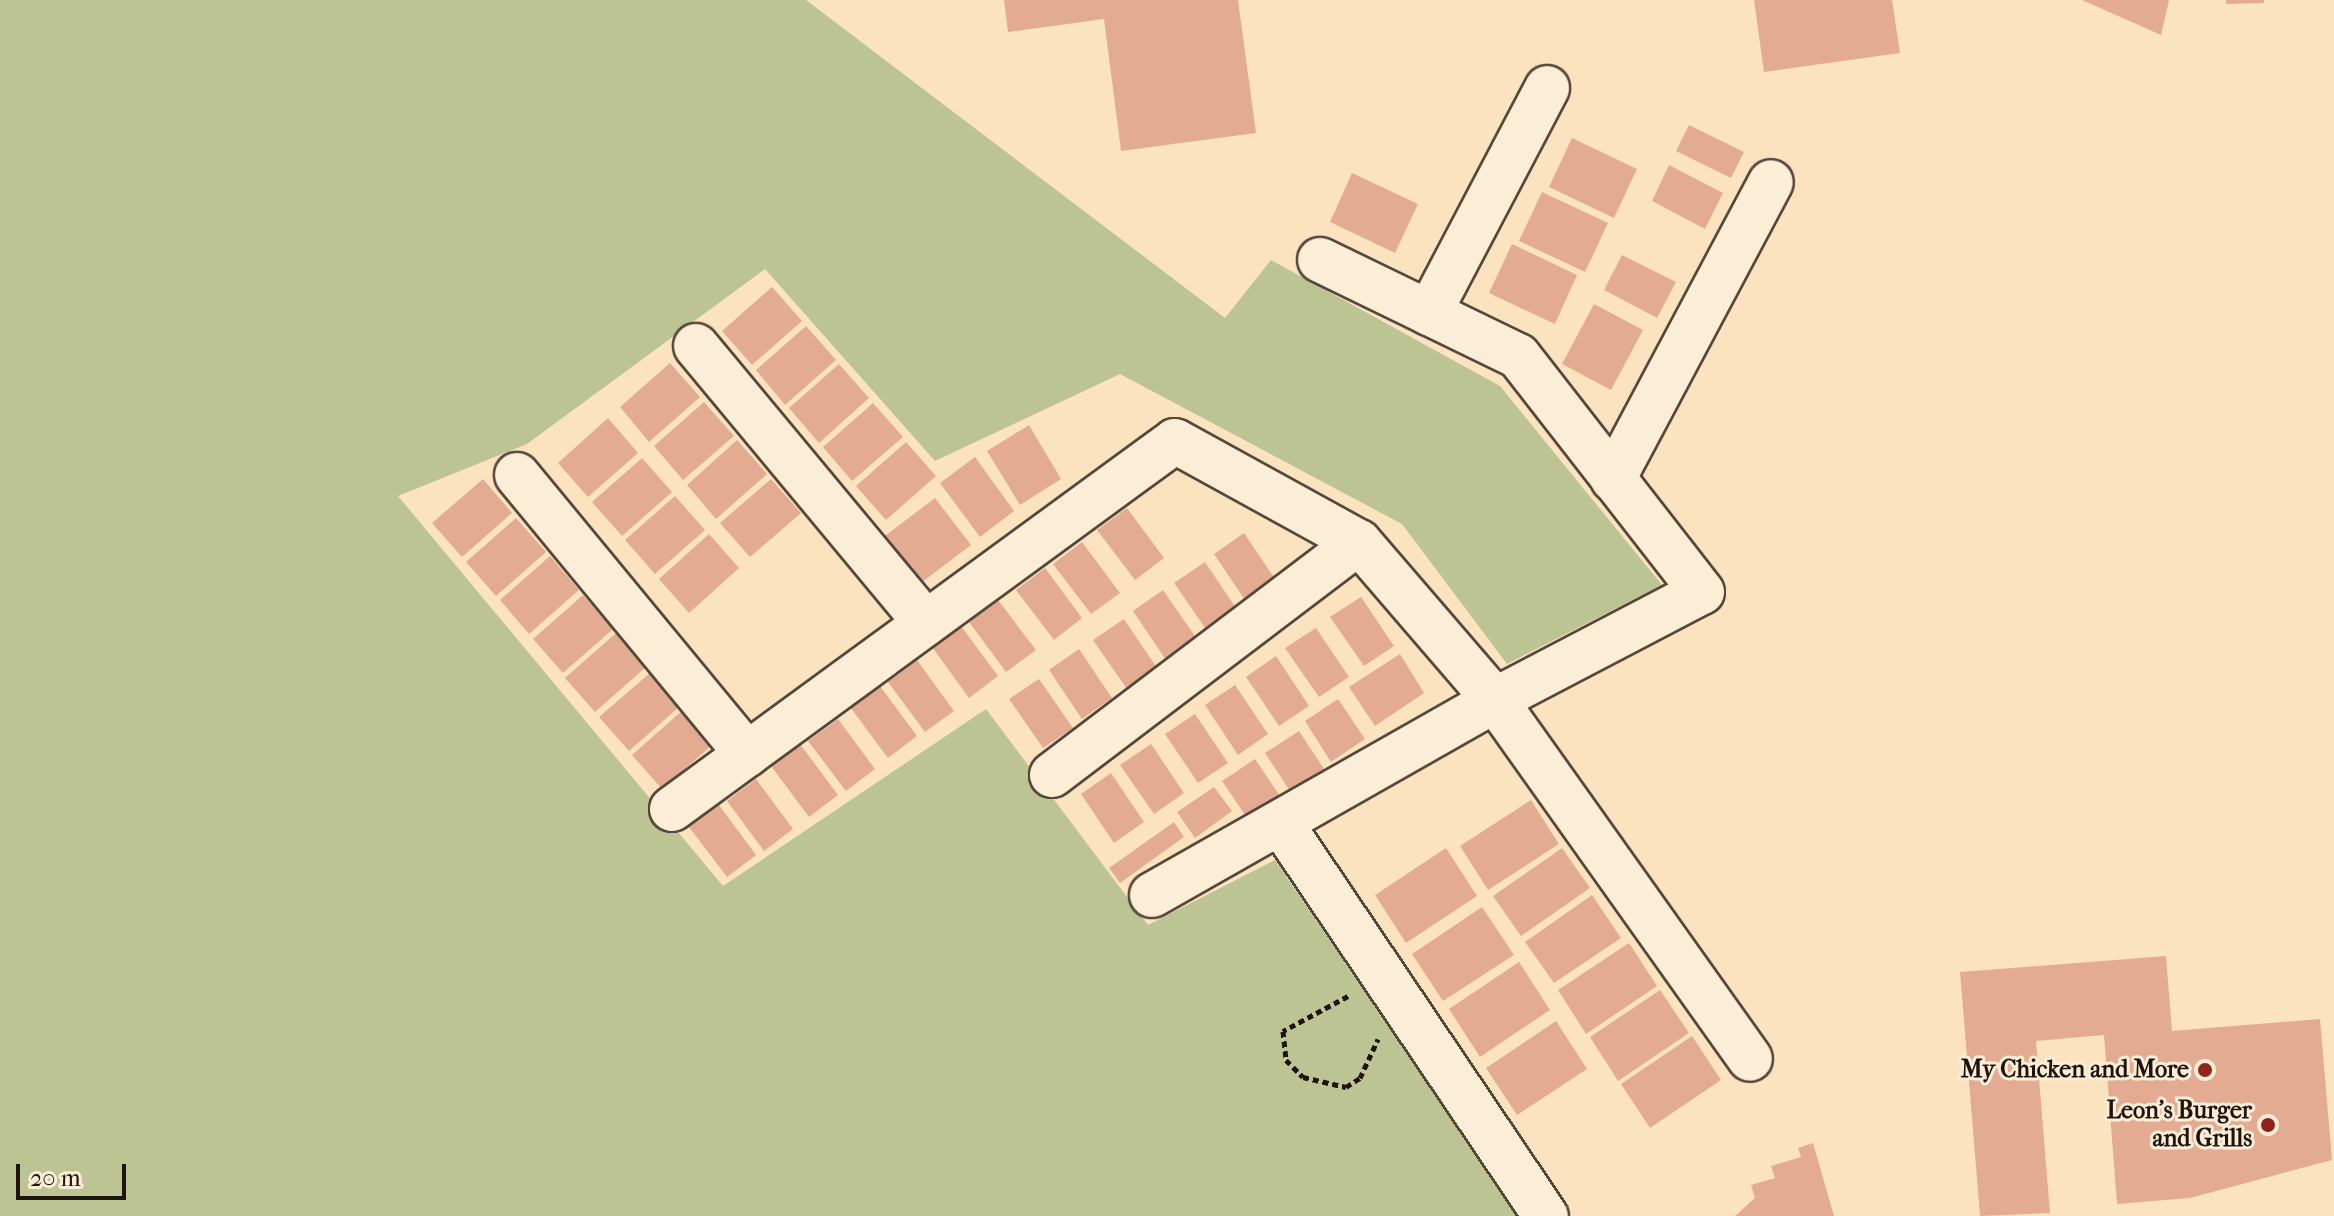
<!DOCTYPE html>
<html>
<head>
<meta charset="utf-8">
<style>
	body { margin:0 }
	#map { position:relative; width:2334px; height:1216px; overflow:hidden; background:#fbe3c0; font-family:"IM FELL French Canon",serif }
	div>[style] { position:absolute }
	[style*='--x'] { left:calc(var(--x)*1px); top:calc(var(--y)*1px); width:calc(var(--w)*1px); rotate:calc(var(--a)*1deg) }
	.green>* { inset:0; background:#bcc494 }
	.building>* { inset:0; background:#e3ac92 }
	.path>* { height:5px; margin-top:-2.5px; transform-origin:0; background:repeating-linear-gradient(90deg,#1f130f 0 6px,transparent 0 10px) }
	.roads { filter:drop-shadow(2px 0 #56473b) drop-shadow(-2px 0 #56473b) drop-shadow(0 2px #56473b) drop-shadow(0 -2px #56473b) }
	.minor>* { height:44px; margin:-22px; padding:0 22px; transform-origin:22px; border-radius:22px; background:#fcedd6 }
	.dots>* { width:22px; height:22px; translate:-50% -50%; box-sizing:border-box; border:4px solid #fcedd6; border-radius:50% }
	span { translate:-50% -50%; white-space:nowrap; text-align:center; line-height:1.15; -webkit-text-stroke:6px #fcedd6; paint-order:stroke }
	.poi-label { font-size:24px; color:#1f130f; font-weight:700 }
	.right { translate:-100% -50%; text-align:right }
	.scale { position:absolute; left:16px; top:1164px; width:110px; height:36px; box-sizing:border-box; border:4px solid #1f130f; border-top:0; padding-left:10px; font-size:24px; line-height:28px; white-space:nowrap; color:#1f130f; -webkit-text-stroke:6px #fcedd6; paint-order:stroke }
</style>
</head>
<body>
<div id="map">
	<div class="green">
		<div style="clip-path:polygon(0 0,806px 0,1225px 318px,1271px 260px,1500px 386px,1662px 585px,1507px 664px,1402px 524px,1120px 374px,935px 461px,765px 269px,527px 444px,398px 496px,723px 886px,986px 709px,1148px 925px,1275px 860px,1517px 1216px,0 1216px)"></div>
	</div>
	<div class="building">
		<div style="clip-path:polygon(1004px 0,1238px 0,1256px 133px,1121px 151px,1104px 19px,1008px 32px)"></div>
		<div style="clip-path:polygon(1754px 0,1892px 0,1900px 53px,1764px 72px)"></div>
		<div style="clip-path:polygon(2082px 0,2169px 0,2161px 35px)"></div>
		<div style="clip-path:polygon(2226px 0,2264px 0,2264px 3px,2226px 4px)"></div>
		<div style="clip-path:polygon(1689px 125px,1744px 152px,1731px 178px,1676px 151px)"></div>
		<div style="clip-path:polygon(1572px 138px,1637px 169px,1614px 218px,1549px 187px)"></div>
		<div style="clip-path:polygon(1669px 165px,1723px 193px,1705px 229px,1652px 201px)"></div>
		<div style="clip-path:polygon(1352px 173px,1418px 204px,1395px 253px,1330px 222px)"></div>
		<div style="clip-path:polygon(1542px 192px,1608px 223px,1585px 272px,1519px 241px)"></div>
		<div style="clip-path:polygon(1512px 244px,1577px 275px,1555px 324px,1489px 293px)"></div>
		<div style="clip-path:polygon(1622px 255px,1676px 282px,1657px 318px,1604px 290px)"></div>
		<div style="clip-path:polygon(772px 287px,802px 321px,752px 365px,722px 331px)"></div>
		<div style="clip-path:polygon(1594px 304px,1643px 330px,1611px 390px,1562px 364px)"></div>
		<div style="clip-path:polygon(806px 326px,836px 360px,785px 405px,756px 370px)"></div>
		<div style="clip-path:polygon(670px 363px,700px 397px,649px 442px,620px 407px)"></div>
		<div style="clip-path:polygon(839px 364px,869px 398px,819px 443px,789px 408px)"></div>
		<div style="clip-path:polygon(704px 402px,734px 436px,683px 480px,654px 446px)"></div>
		<div style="clip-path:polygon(873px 403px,903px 437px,852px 481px,823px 447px)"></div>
		<div style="clip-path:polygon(608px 418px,638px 453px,588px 497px,558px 463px)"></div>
		<div style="clip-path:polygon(1029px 425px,1061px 479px,1020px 505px,987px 451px)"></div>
		<div style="clip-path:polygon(737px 440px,767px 474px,716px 519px,687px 485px)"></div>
		<div style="clip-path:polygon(906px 442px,936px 476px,886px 520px,856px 486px)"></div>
		<div style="clip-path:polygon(975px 457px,1014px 511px,980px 537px,940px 483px)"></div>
		<div style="clip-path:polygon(642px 458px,672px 492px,622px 536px,592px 502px)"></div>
		<div style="clip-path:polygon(483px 479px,512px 513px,462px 557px,432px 523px)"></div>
		<div style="clip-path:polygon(771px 479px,801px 513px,750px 557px,720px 523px)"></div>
		<div style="clip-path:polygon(675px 496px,705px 530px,655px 574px,625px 540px)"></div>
		<div style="clip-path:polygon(935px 498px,971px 545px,913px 589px,877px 542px)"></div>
		<div style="clip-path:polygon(1127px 508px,1164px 558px,1135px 580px,1097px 530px)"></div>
		<div style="clip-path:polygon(516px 518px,546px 552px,496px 596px,466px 562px)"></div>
		<div style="clip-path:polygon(1244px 533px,1277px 582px,1247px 603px,1214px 554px)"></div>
		<div style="clip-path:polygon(709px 534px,739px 568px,689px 613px,659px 579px)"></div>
		<div style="clip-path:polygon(1082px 542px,1120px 593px,1091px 614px,1053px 564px)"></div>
		<div style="clip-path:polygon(550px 556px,579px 590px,529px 634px,500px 600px)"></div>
		<div style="clip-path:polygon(1205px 562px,1238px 611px,1208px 632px,1174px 583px)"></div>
		<div style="clip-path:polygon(1045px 568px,1082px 618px,1054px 640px,1016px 590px)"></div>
		<div style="clip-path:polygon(1163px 590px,1197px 639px,1166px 660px,1133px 611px)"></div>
		<div style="clip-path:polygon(583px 595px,613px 629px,563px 673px,533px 639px)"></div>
		<div style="clip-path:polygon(1361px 597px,1394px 646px,1364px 666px,1330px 617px)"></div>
		<div style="clip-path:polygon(998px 600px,1036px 650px,1006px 672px,969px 622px)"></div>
		<div style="clip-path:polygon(1124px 619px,1157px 668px,1127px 689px,1093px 640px)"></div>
		<div style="clip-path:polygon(961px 626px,998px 676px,969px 698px,932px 647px)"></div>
		<div style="clip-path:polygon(1316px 628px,1349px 677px,1319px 697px,1285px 648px)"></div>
		<div style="clip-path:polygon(616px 633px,646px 667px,595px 712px,565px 678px)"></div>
		<div style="clip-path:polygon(1079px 649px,1112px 698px,1082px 719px,1049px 670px)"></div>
		<div style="clip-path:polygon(1400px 654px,1424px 693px,1375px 726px,1349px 687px)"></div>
		<div style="clip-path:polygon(1276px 656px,1309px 706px,1279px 726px,1246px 677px)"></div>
		<div style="clip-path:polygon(917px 660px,954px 711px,925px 732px,888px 682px)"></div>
		<div style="clip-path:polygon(650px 673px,679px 707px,629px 751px,599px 717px)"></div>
		<div style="clip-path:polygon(1039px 679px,1073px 728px,1043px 748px,1009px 699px)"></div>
		<div style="clip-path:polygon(1235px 685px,1268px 734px,1238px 755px,1205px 705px)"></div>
		<div style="clip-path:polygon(880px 686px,917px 736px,888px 758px,850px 707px)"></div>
		<div style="clip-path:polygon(1338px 699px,1365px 739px,1331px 762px,1305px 721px)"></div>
		<div style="clip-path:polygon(683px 710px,712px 745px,662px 789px,632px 755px)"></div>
		<div style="clip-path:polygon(1195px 714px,1228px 763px,1198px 783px,1165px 734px)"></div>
		<div style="clip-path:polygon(838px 719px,875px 769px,846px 791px,808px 741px)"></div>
		<div style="clip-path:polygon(1299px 731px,1326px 772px,1292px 794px,1265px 753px)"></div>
		<div style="clip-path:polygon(800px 744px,838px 795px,809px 817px,771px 766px)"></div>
		<div style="clip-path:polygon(1151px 744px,1184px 793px,1154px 814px,1120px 765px)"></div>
		<div style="clip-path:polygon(1255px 759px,1282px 799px,1249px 821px,1222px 781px)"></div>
		<div style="clip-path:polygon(1111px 773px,1144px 822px,1114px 843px,1081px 794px)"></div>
		<div style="clip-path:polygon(756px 779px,793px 829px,764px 851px,727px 801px)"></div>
		<div style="clip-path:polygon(1214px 787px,1232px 811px,1195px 838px,1177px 812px)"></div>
		<div style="clip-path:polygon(1531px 800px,1559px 844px,1488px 890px,1460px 846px)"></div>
		<div style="clip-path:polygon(719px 805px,756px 855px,727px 877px,689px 827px)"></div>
		<div style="clip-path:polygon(1174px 822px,1184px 837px,1120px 883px,1109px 868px)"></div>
		<div style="clip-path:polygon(1446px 848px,1477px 896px,1406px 943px,1375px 895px)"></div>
		<div style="clip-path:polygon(1562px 848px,1590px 888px,1521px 936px,1493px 896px)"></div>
		<div style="clip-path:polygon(1592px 895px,1621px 938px,1554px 983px,1525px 942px)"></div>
		<div style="clip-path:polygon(1482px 907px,1514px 955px,1443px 1001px,1412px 954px)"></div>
		<div style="clip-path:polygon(1629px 943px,1657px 986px,1586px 1034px,1558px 990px)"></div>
		<div style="clip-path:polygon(2166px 956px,2172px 1031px,2320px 1019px,2332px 1160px,2190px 1198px,2117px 1204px,2104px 1035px,2036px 1041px,2050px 1213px,1980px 1216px,1960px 972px)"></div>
		<div style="clip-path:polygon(1519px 962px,1550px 1010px,1480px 1057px,1449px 1009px)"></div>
		<div style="clip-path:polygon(1660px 990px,1689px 1033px,1618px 1081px,1590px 1037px)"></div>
		<div style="clip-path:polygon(1556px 1021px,1587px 1069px,1517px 1115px,1486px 1068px)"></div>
		<div style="clip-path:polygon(1692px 1036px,1721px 1080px,1650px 1128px,1621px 1084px)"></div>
		<div style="clip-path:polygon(1813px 1143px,1834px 1216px,1735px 1216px,1755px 1198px,1751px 1185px,1775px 1178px,1771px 1166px,1801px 1157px,1798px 1148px)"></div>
	</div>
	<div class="path">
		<div style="--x:1348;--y:996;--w:74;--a:151.7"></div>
		<div style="--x:1283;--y:1031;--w:29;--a:84"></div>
		<div style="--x:1286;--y:1060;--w:24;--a:45"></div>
		<div style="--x:1303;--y:1077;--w:44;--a:13.1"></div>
		<div style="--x:1346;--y:1087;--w:17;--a:-33"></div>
		<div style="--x:1360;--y:1078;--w:43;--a:-65.2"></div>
	</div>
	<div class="roads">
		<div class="minor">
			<div style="--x:1429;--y:313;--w:254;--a:-62.3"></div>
			<div style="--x:696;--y:346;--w:360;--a:50.3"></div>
			<div style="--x:517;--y:475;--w:362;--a:50.5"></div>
			<div style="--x:1613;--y:479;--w:336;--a:-62"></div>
			<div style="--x:1052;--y:775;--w:385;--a:-37.2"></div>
			<div style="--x:672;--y:809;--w:623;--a:-36.19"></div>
			<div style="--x:1175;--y:441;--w:210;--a:28.8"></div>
			<div style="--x:1359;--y:542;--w:208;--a:49.3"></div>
			<div style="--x:1495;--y:700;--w:440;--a:54.6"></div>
			<div style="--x:1282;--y:825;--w:472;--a:56"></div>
			<div style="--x:1152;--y:895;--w:395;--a:-29.6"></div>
			<div style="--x:1495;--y:700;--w:233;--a:-27.6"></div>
			<div style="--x:1702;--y:592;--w:299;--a:-127.9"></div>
			<div style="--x:1518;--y:356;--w:220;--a:-154.1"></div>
		</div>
	</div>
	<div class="dots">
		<div style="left:2205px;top:1070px;background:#8f2418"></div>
		<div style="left:2268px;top:1125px;background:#8f2418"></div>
	</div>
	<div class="poi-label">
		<span class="right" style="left:2189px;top:1070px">My Chicken and More</span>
		<span class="right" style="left:2252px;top:1125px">Leon's Burger<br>and Grills</span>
	</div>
	<div class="scale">20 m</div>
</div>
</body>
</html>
